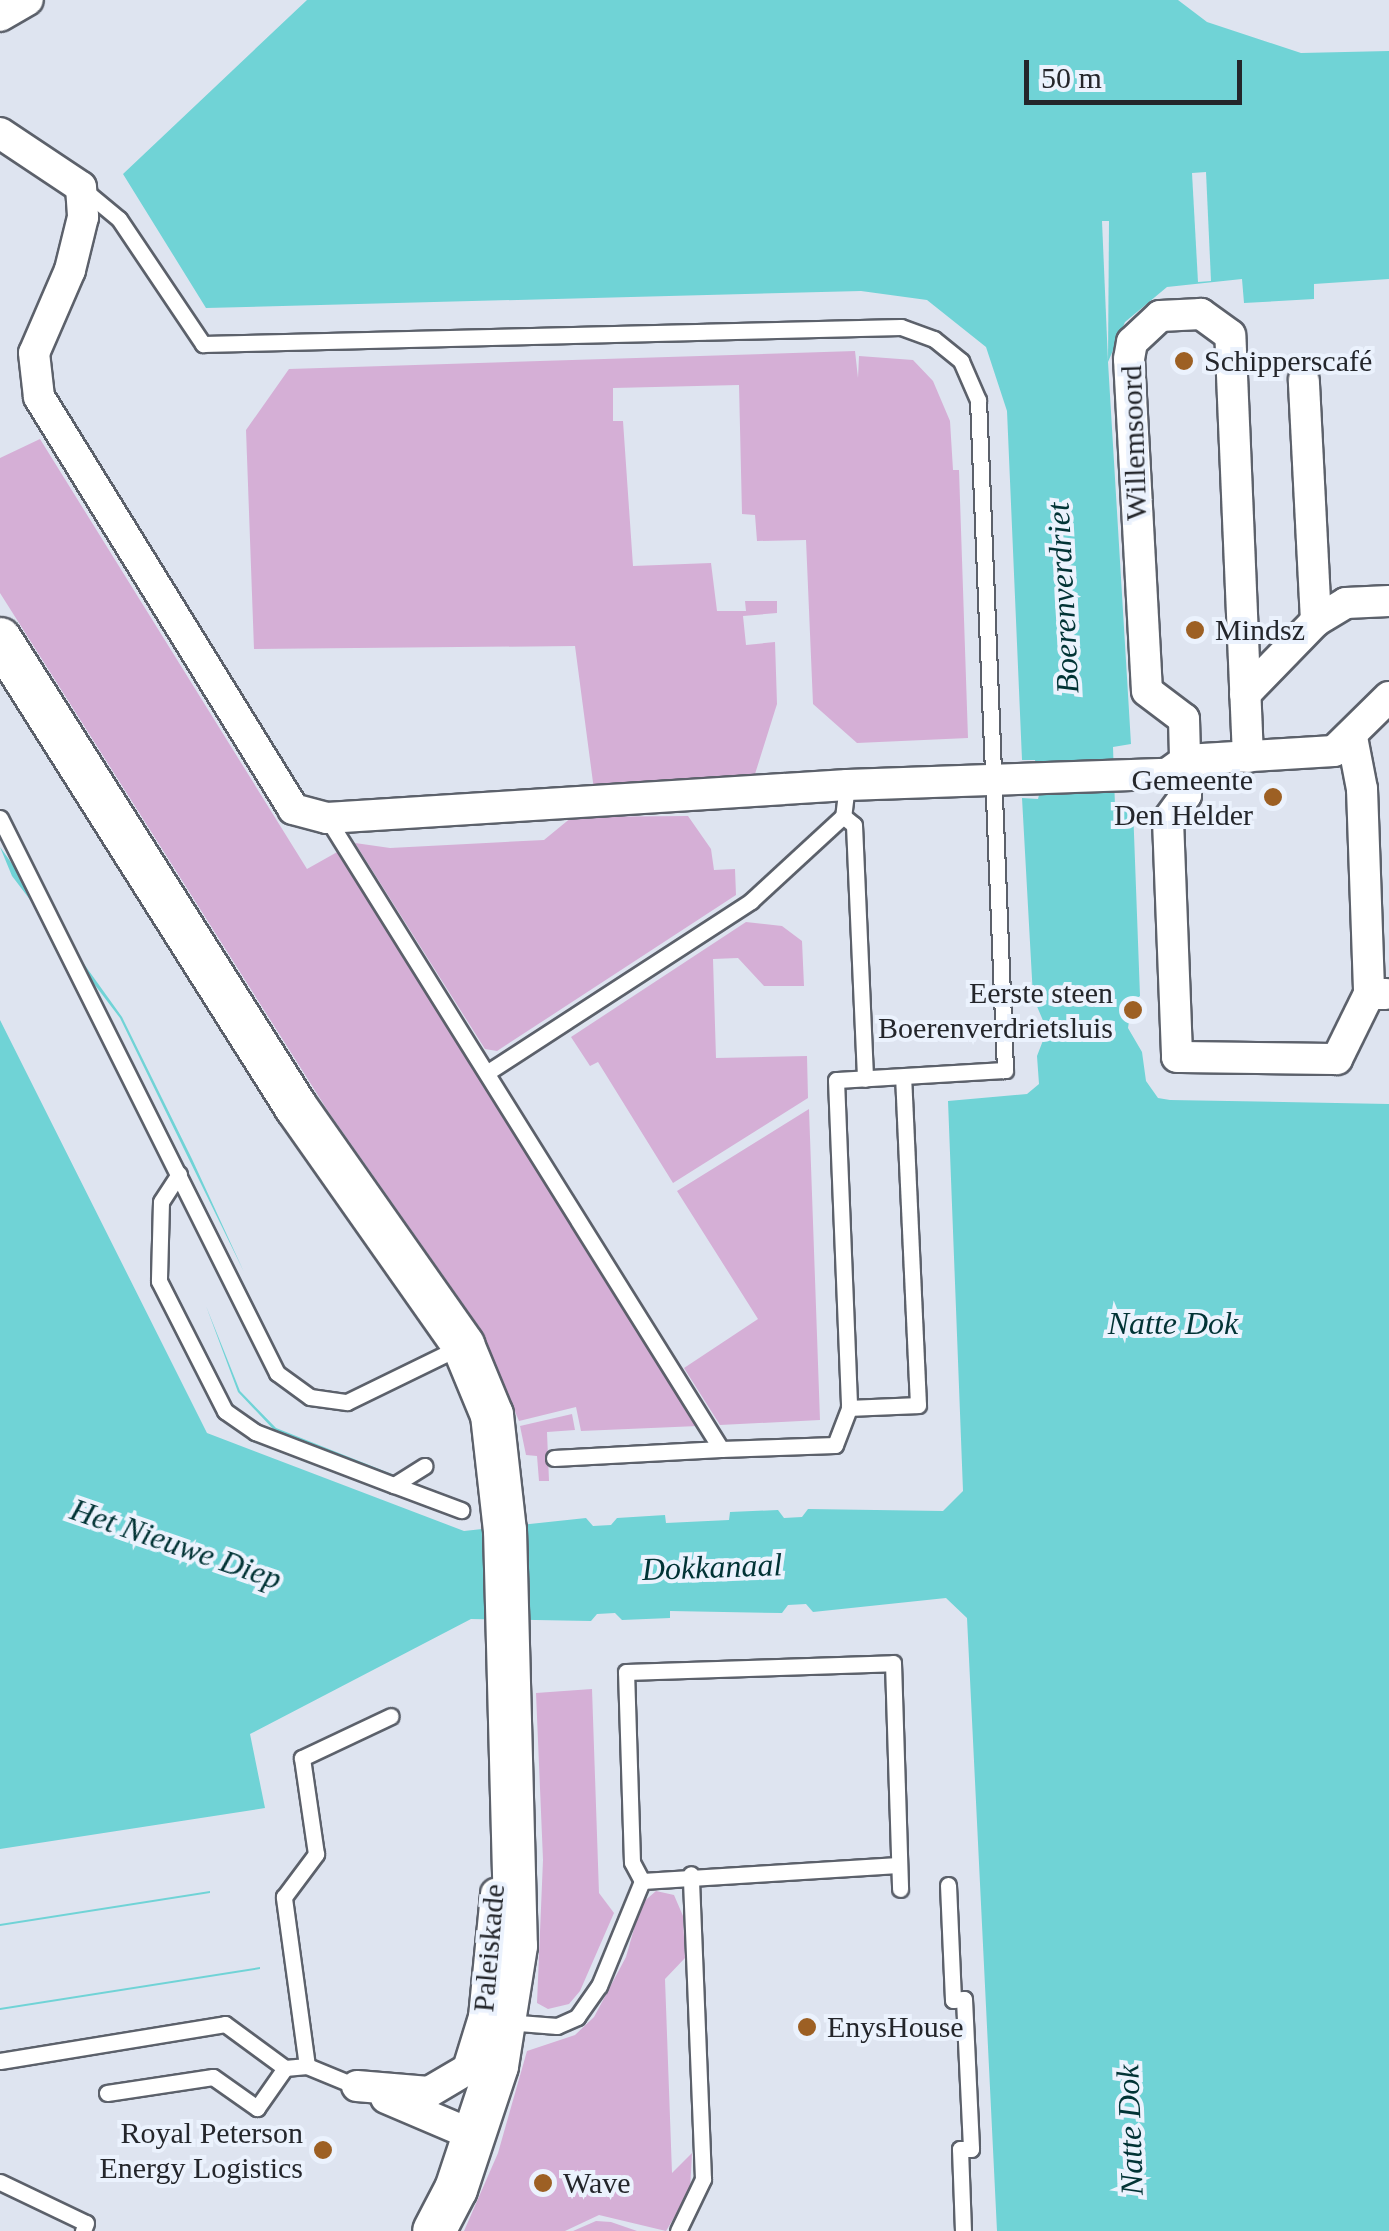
<!DOCTYPE html>
<html>
<head>
<meta charset="utf-8">
<style>
	body { margin:0 }
	#map { position:relative; width:1389px; height:2231px; overflow:hidden; background:#dee4f0; font-family:Georgia,serif }
	div>[style] { position:absolute }
	[style*='--x'] { left:calc(var(--x)*1px); top:calc(var(--y)*1px); width:calc(var(--w)*1px); rotate:calc(var(--a)*1deg) }
	.green>* { inset:0; background:#d5afd6 }
	.water>* { inset:0; background:#70d3d6 }
	.pier>* { inset:0; background:#dee4f0 }
	.roads { filter:drop-shadow(2px 0 #5c616b) drop-shadow(-2px 0 #5c616b) drop-shadow(0 2px #5c616b) drop-shadow(0 -2px #5c616b) }
	.lane>* { height:15px; margin:-7.5px; padding:0 7.5px; transform-origin:7.5px; border-radius:7.5px; background:#fff }
	.street>* { height:30px; margin:-15px; padding:0 15px; transform-origin:15px; border-radius:15px; background:#fff }
	.secondary>* { height:42px; margin:-21px; padding:0 21px; transform-origin:21px; border-radius:21px; background:#fff }
	.dots>* { width:28px; height:28px; translate:-50% -50%; box-sizing:border-box; border:5px solid #ebf2fd; border-radius:50% }
	span { translate:-50% -50%; white-space:nowrap; text-align:center; line-height:1.15; -webkit-text-stroke:8px #ebf2fd; paint-order:stroke }
	.poi-label { font-size:30px; color:#24262b }
	.left { translate:0 -50%; text-align:left }
	.right { translate:-100% -50%; text-align:right }
	.street-label { font-size:30px; color:#24262b }
	.water-label { font-size:32px; color:#013335; font-style:italic }
	.scale { position:absolute; left:1024px; top:60px; width:218px; height:45px; box-sizing:border-box; border:5px solid #24262b; border-top:0; padding-left:12px; font-size:30px; line-height:35px; white-space:nowrap; color:#24262b; -webkit-text-stroke:8px #ebf2fd; paint-order:stroke }
</style>
</head>
<body>
<div id="map">
	<div class="green">
		<div style="clip-path:polygon(855px 351px,858px 378px,859px 356px,913px 360px,933px 381px,950px 421px,953px 470px,959px 470px,968px 738px,857px 743px,813px 704px,806px 540px,757px 541px,755px 515px,742px 514px,739px 385px,613px 388px,613px 421px,623px 421px,633px 566px,711px 563px,717px 611px,746px 611px,745px 601px,777px 601px,777px 613px,743px 616px,746px 645px,775px 642px,777px 704px,755px 774px,730px 785px,594px 790px,575px 646px,254px 649px,246px 430px,289px 369px)"></div>
		<div style="clip-path:polygon(40px 439px,307px 869px,339px 851px,698px 1426px,581px 1431px,576px 1407px,519px 1421px,480px 1328px,328px 1111px,0 593px,0 458px)"></div>
		<div style="clip-path:polygon(688px 816px,711px 849px,714px 870px,735px 869px,736px 895px,497px 1051px,485px 1049px,355px 843px,390px 848px,544px 840px,572px 817px)"></div>
		<div style="clip-path:polygon(746px 922px,782px 926px,802px 941px,804px 986px,764px 986px,738px 958px,713px 959px,716px 1058px,807px 1056px,808px 1098px,673px 1183px,598px 1062px,590px 1066px,571px 1037px)"></div>
		<div style="clip-path:polygon(809px 1109px,820px 1420px,720px 1425px,684px 1368px,758px 1319px,677px 1191px)"></div>
		<div style="clip-path:polygon(572px 1414px,575px 1430px,547px 1432px,549px 1481px,539px 1481px,537px 1456px,526px 1455px,520px 1426px)"></div>
		<div style="clip-path:polygon(592px 1689px,599px 1893px,614px 1913px,580px 1991px,569px 2004px,548px 2009px,537px 2003px,543px 1860px,536px 1693px)"></div>
		<div style="clip-path:polygon(656px 1891px,674px 1895px,683px 1916px,685px 1958px,665px 1979px,672px 2173px,692px 2153px,690px 2191px,666px 2231px,599px 2215px,565px 2231px,464px 2231px,498px 2153px,527px 2051px,575px 2035px,594px 2017px,626px 1957px,641px 1904px)"></div>
		<div style="clip-path:polygon(596px 2221px,611px 2222px,637px 2231px,573px 2231px)"></div>
	</div>
	<div class="water">
		<div style="clip-path:polygon(307px 0,1178px 0,1207px 22px,1301px 53px,1389px 51px,1389px 279px,1314px 284px,1314px 299px,1244px 303px,1242px 279px,1167px 287px,1125px 322px,1108px 362px,1131px 744px,1113px 747px,1115px 806px,1133px 807px,1140px 996px,1132px 1002px,1128px 1028px,1142px 1052px,1146px 1081px,1158px 1098px,1170px 1100px,1389px 1104px,1389px 2231px,997px 2231px,967px 1618px,946px 1598px,813px 1612px,806px 1604px,788px 1605px,782px 1613px,670px 1611px,670px 1618px,622px 1620px,615px 1613px,597px 1614px,591px 1621px,471px 1619px,250px 1734px,265px 1808px,0 1849px,0 1020px,207px 1433px,464px 1531px,586px 1518px,593px 1526px,611px 1525px,617px 1518px,665px 1515px,666px 1523px,729px 1520px,730px 1512px,778px 1510px,784px 1518px,802px 1517px,808px 1509px,943px 1511px,963px 1491px,948px 1101px,1027px 1094px,1039px 1084px,1037px 1056px,1047px 1030px,1033px 997px,1022px 798px,1038px 799px,1040px 791px,1035px 760px,1022px 760px,1007px 411px,986px 347px,927px 300px,861px 291px,206px 308px,123px 174px)"></div>
		<div style="clip-path:polygon(0 847px,122px 1017px,192px 1159px,244px 1272px,120px 1018px,12px 876px)"></div>
		<div style="clip-path:polygon(206px 1306px,240px 1391px,276px 1428px,447px 1496px,275px 1431px,238px 1392px)"></div>
		<div style="clip-path:polygon(210px 1891px,210px 1893px,0 1926px,0 1924px)"></div>
		<div style="clip-path:polygon(260px 1967px,260px 1969px,0 2010px,0 2008px)"></div>
	</div>
	<div class="pier">
		<div style="clip-path:polygon(1206px 172px,1211px 281px,1198px 282px,1192px 173px)"></div>
		<div style="clip-path:polygon(1102px 221px,1109px 221px,1108px 362px)"></div>
	</div>
	<div class="roads">
		<div class="lane">
			<div style="--x:84;--y:190;--w:45;--a:39.6"></div>
			<div style="--x:119;--y:219;--w:151;--a:56.1"></div>
			<div style="--x:203;--y:344;--w:698;--a:-1.4"></div>
			<div style="--x:901;--y:327;--w:35;--a:20"></div>
			<div style="--x:934;--y:339;--w:35;--a:39"></div>
			<div style="--x:961;--y:361;--w:43;--a:66.4"></div>
			<div style="--x:978;--y:400;--w:671;--a:87.69"></div>
			<div style="--x:1005;--y:1070;--w:169;--a:176.6"></div>
			<div style="--x:836;--y:1080;--w:328;--a:87.7"></div>
			<div style="--x:849;--y:1408;--w:69;--a:-2.5"></div>
			<div style="--x:918;--y:1405;--w:328;--a:-92.6"></div>
			<div style="--x:847;--y:785;--w:31;--a:97"></div>
			<div style="--x:843;--y:816;--w:14;--a:39"></div>
			<div style="--x:854;--y:825;--w:254;--a:87.5"></div>
			<div style="--x:0;--y:818;--w:620;--a:63.48"></div>
			<div style="--x:277;--y:1373;--w:41;--a:36"></div>
			<div style="--x:310;--y:1397;--w:37;--a:8"></div>
			<div style="--x:347;--y:1402;--w:126;--a:-26"></div>
			<div style="--x:327;--y:818;--w:744;--a:58.02"></div>
			<div style="--x:721;--y:1449;--w:114;--a:-2"></div>
			<div style="--x:835;--y:1445;--w:40;--a:-69"></div>
			<div style="--x:488;--y:1072;--w:314;--a:-33"></div>
			<div style="--x:751;--y:901;--w:125;--a:-42.7"></div>
			<div style="--x:179;--y:1174;--w:33;--a:123"></div>
			<div style="--x:161;--y:1202;--w:79;--a:91.5"></div>
			<div style="--x:159;--y:1281;--w:146;--a:63.1"></div>
			<div style="--x:225;--y:1411;--w:37;--a:35"></div>
			<div style="--x:255;--y:1432;--w:149;--a:20.9"></div>
			<div style="--x:394;--y:1485;--w:36;--a:-32"></div>
			<div style="--x:554;--y:1458;--w:167;--a:-3.1"></div>
			<div style="--x:394;--y:1485;--w:72;--a:20.5"></div>
			<div style="--x:642;--y:1881;--w:21;--a:-118"></div>
			<div style="--x:632;--y:1862;--w:190;--a:-91.8"></div>
			<div style="--x:626;--y:1672;--w:267;--a:-1.9"></div>
			<div style="--x:893;--y:1663;--w:226;--a:88.2"></div>
			<div style="--x:948;--y:1885;--w:115;--a:87.5"></div>
			<div style="--x:953;--y:2000;--w:11;--a:-5"></div>
			<div style="--x:964;--y:1999;--w:150;--a:87.3"></div>
			<div style="--x:971;--y:2149;--w:11;--a:180"></div>
			<div style="--x:960;--y:2149;--w:82;--a:87.9"></div>
			<div style="--x:506;--y:2022;--w:51;--a:4.5"></div>
			<div style="--x:557;--y:2026;--w:22;--a:-24"></div>
			<div style="--x:577;--y:2017;--w:38;--a:-55"></div>
			<div style="--x:599;--y:1986;--w:113;--a:-67.7"></div>
			<div style="--x:642;--y:1881;--w:257;--a:-3.6"></div>
			<div style="--x:0;--y:2061;--w:228;--a:-9.3"></div>
			<div style="--x:225;--y:2024;--w:74;--a:36.3"></div>
			<div style="--x:285;--y:2068;--w:22;--a:-5"></div>
			<div style="--x:307;--y:2066;--w:42;--a:22.3"></div>
			<div style="--x:307;--y:2066;--w:171;--a:-97.8"></div>
			<div style="--x:284;--y:1897;--w:54;--a:-53.3"></div>
			<div style="--x:316;--y:1854;--w:97;--a:-98.3"></div>
			<div style="--x:302;--y:1758;--w:98;--a:-25.3"></div>
			<div style="--x:107;--y:2093;--w:107;--a:-8.6"></div>
			<div style="--x:213;--y:2077;--w:54;--a:35.2"></div>
			<div style="--x:257;--y:2108;--w:49;--a:-55"></div>
			<div style="--x:0;--y:2182;--w:95;--a:25.5"></div>
			<div style="--x:86;--y:2223;--w:9;--a:111"></div>
			<div style="--x:678;--y:2231;--w:58;--a:-64.3"></div>
			<div style="--x:703;--y:2179;--w:305;--a:-92.3"></div>
		</div>
		<div class="street">
			<div style="--x:0;--y:16;--w:32;--a:-30"></div>
			<div style="--x:0;--y:133;--w:97;--a:33.7"></div>
			<div style="--x:81;--y:187;--w:30;--a:86"></div>
			<div style="--x:83;--y:217;--w:55;--a:103.8"></div>
			<div style="--x:70;--y:270;--w:90;--a:113.4"></div>
			<div style="--x:34;--y:353;--w:44;--a:83.5"></div>
			<div style="--x:39;--y:397;--w:484;--a:58.3"></div>
			<div style="--x:293;--y:809;--w:35;--a:15"></div>
			<div style="--x:327;--y:818;--w:521;--a:-3.63"></div>
			<div style="--x:847;--y:785;--w:320;--a:-2"></div>
			<div style="--x:1167;--y:774;--w:24;--a:-36"></div>
			<div style="--x:1186;--y:760;--w:148;--a:-3.5"></div>
			<div style="--x:1334;--y:751;--w:77;--a:-44.5"></div>
			<div style="--x:1316;--y:621;--w:35;--a:-31"></div>
			<div style="--x:1346;--y:603;--w:43;--a:-2.7"></div>
			<div style="--x:1245;--y:694;--w:102;--a:-45.8"></div>
			<div style="--x:1316;--y:621;--w:241;--a:-92.9"></div>
			<div style="--x:1352;--y:737;--w:53;--a:79.1"></div>
			<div style="--x:1362;--y:789;--w:205;--a:88"></div>
			<div style="--x:1369;--y:994;--w:17;--a:0"></div>
			<div style="--x:1248;--y:757;--w:422;--a:-92.4"></div>
			<div style="--x:1230;--y:335;--w:36;--a:-144"></div>
			<div style="--x:1201;--y:314;--w:41;--a:177.2"></div>
			<div style="--x:1160;--y:316;--w:38;--a:137"></div>
			<div style="--x:1132;--y:342;--w:17;--a:100"></div>
			<div style="--x:1129;--y:359;--w:332;--a:86.9"></div>
			<div style="--x:1147;--y:691;--w:46;--a:37.1"></div>
			<div style="--x:1184;--y:719;--w:76;--a:88.5"></div>
			<div style="--x:1186;--y:795;--w:31;--a:126"></div>
			<div style="--x:1168;--y:820;--w:237;--a:87.8"></div>
			<div style="--x:1177;--y:1057;--w:160;--a:0.7"></div>
			<div style="--x:1337;--y:1059;--w:72;--a:-63.8"></div>
			<div style="--x:357;--y:2086;--w:72;--a:4.8"></div>
			<div style="--x:429;--y:2092;--w:45;--a:-30.5"></div>
			<div style="--x:468;--y:2069;--w:54;--a:-72.9"></div>
			<div style="--x:484;--y:2017;--w:124;--a:-84.4"></div>
			<div style="--x:386;--y:2098;--w:97;--a:23.1"></div>
		</div>
		<div class="secondary">
			<div style="--x:0;--y:639;--w:554;--a:57.69"></div>
			<div style="--x:296;--y:1107;--w:291;--a:54.9"></div>
			<div style="--x:463;--y:1345;--w:76;--a:67.5"></div>
			<div style="--x:492;--y:1415;--w:116;--a:83.6"></div>
			<div style="--x:505;--y:1530;--w:416;--a:88.5"></div>
			<div style="--x:516;--y:1946;--w:121;--a:99"></div>
			<div style="--x:497;--y:2066;--w:130;--a:108.4"></div>
			<div style="--x:456;--y:2189;--w:47;--a:117.6"></div>
		</div>
	</div>
	<div class="dots">
		<div style="left:1184px;top:361px;background:#9d6024"></div>
		<div style="left:1195px;top:630px;background:#9d6024"></div>
		<div style="left:1273px;top:797px;background:#9d6024"></div>
		<div style="left:1133px;top:1010px;background:#9d6024"></div>
		<div style="left:807px;top:2027px;background:#9d6024"></div>
		<div style="left:323px;top:2150px;background:#9d6024"></div>
		<div style="left:543px;top:2183px;background:#9d6024"></div>
	</div>
	<div class="poi-label">
		<span class="left" style="left:1204px;top:361px">Schipperscafé</span>
		<span class="left" style="left:1215px;top:630px">Mindsz</span>
		<span class="right" style="left:1253px;top:797px">Gemeente<br>Den Helder</span>
		<span class="right" style="left:1113px;top:1010px">Eerste steen<br>Boerenverdrietsluis</span>
		<span class="left" style="left:827px;top:2027px">EnysHouse</span>
		<span class="right" style="left:303px;top:2150px">Royal Peterson<br>Energy Logistics</span>
		<span class="left" style="left:563px;top:2183px">Wave</span>
	</div>
	<div class="street-label">
		<span style="left:1134px;top:443px;rotate:-92deg">Willemsoord</span>
		<span style="left:489px;top:1948px;rotate:-85deg">Paleiskade</span>
	</div>
	<div class="water-label">
		<span style="left:1063px;top:598px;rotate:-93deg">Boerenverdriet</span>
		<span style="left:1173px;top:1323px">Natte Dok</span>
		<span style="left:176px;top:1544px;rotate:19deg">Het Nieuwe Diep</span>
		<span style="left:712px;top:1567px;rotate:-2deg">Dokkanaal</span>
		<span style="left:1130px;top:2130px;rotate:-92deg">Natte Dok</span>
	</div>
	<div class="scale">50 m</div>
</div>
</body>
</html>
